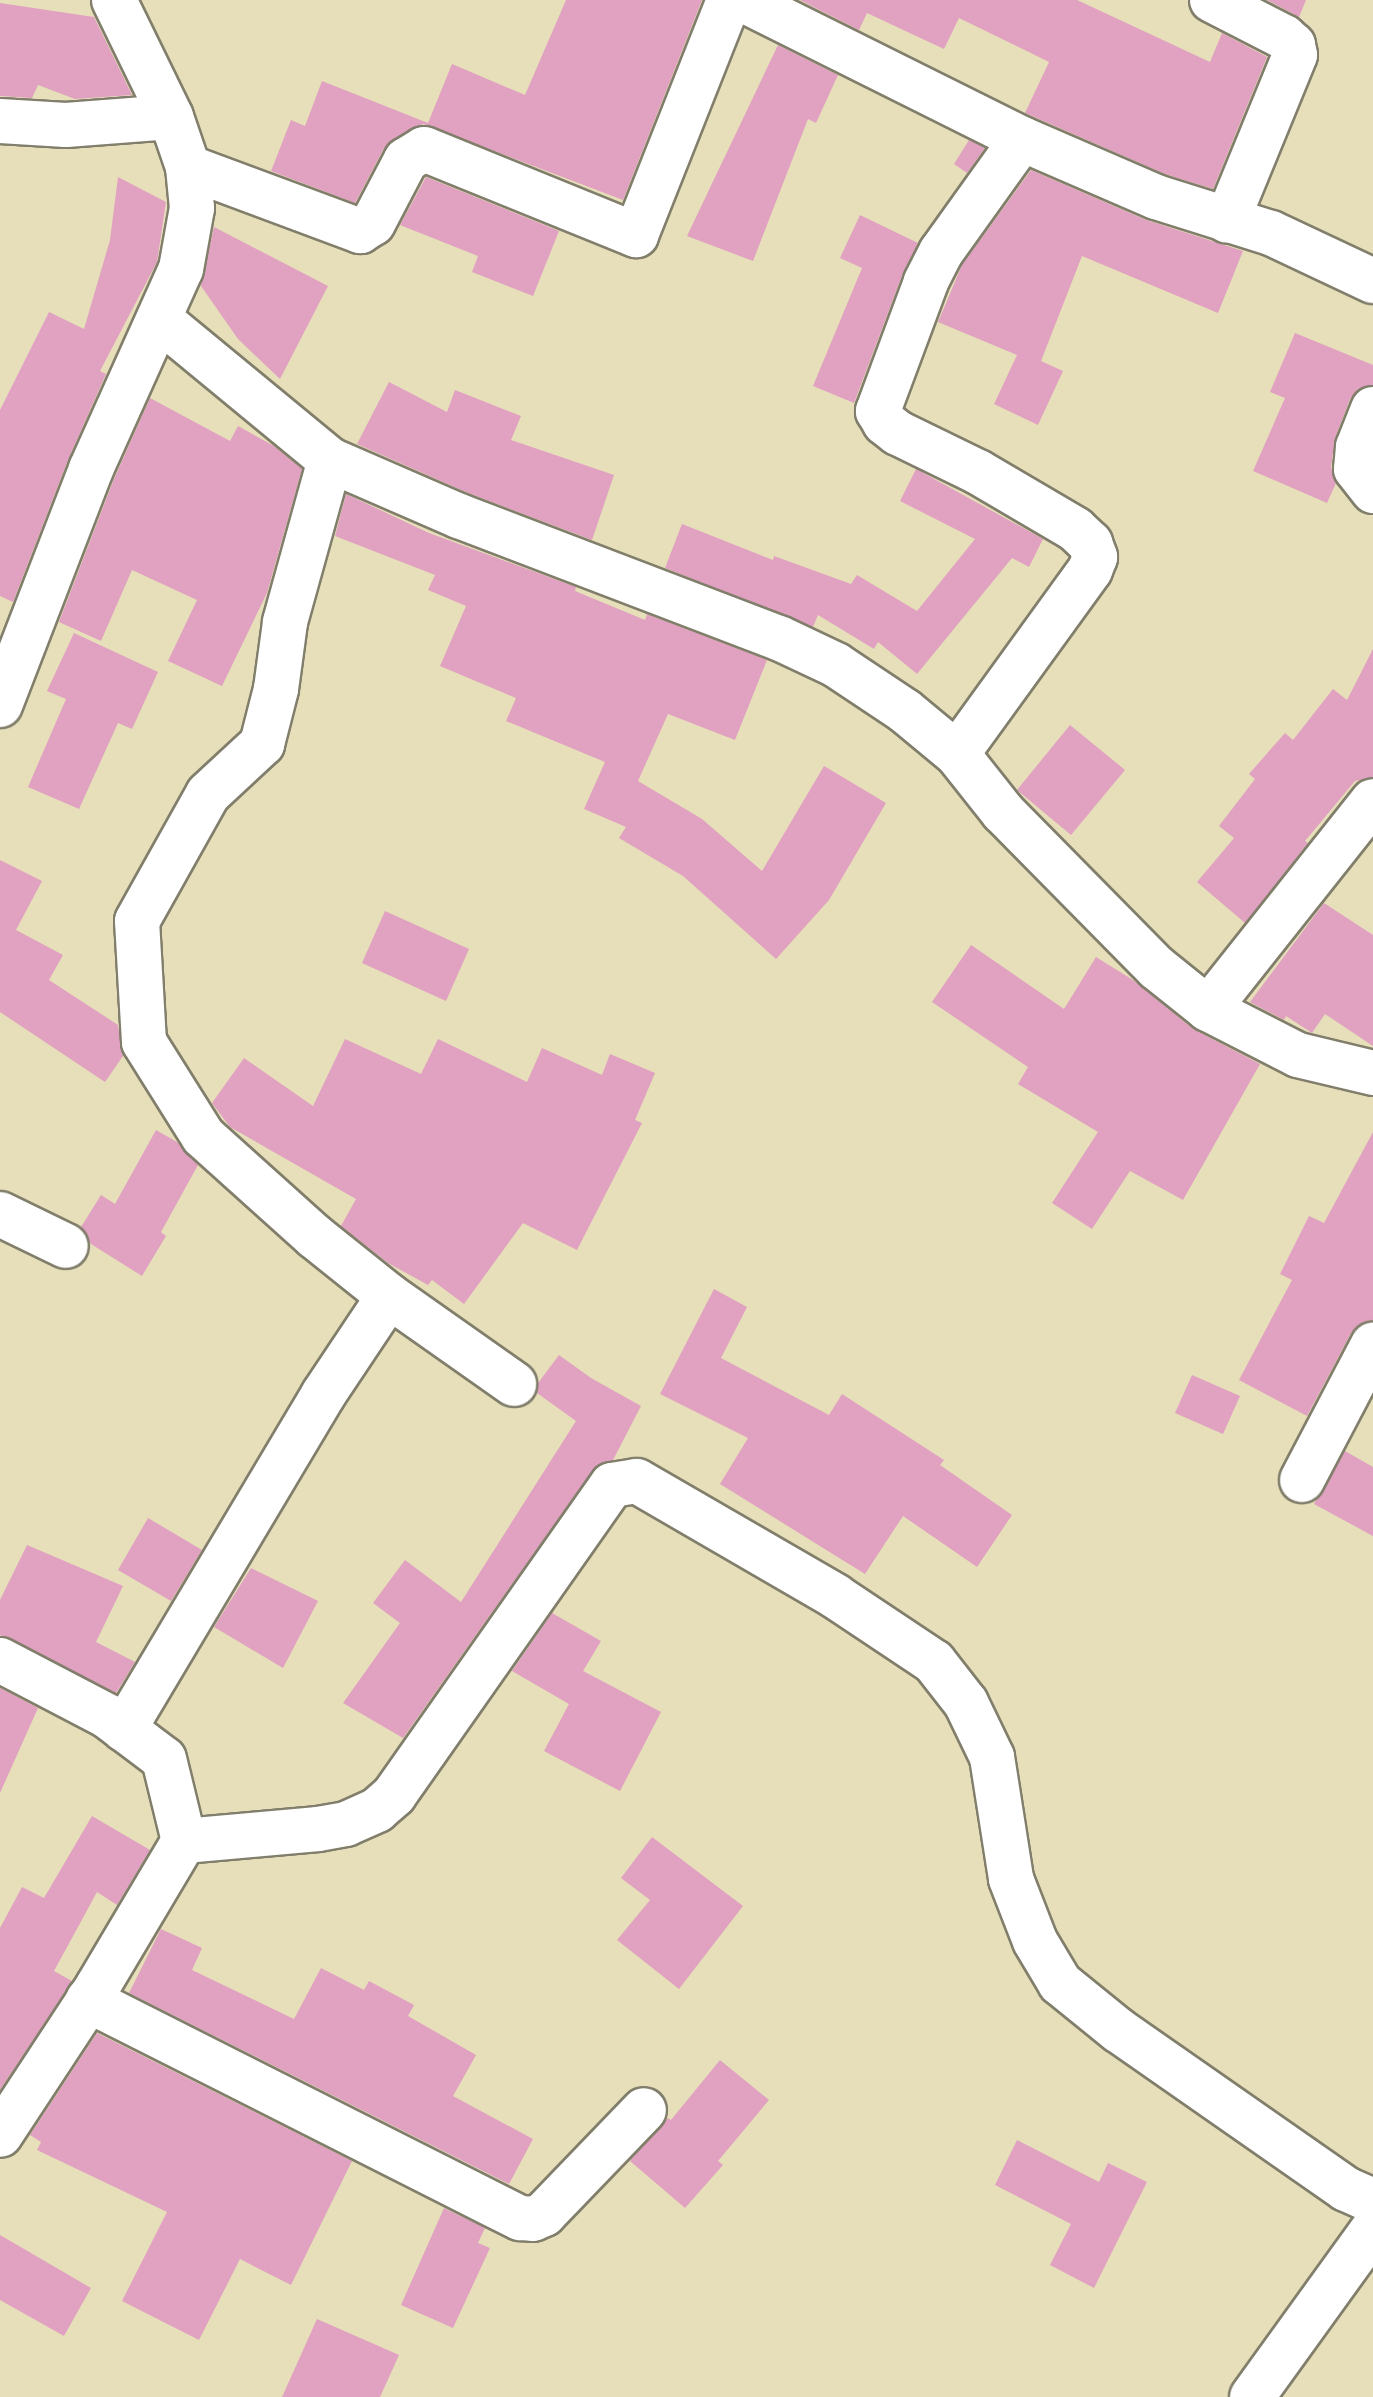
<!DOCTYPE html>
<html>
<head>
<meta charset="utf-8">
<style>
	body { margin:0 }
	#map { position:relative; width:1373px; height:2397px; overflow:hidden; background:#e6dfba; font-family:"EB Garamond",serif }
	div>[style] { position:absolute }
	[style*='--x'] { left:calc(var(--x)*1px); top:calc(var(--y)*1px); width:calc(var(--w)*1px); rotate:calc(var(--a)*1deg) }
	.building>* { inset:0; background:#e1a1c0 }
	.roads { filter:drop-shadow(2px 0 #817e6b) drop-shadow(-2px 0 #817e6b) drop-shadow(0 2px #817e6b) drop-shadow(0 -2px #817e6b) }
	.minor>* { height:44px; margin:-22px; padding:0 22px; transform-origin:22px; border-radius:22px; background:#fff }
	span { translate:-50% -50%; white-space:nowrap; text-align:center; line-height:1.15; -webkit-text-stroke:7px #fdfcf7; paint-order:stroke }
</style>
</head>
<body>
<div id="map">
	<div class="building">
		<div style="clip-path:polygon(566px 0,702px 0,623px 200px,423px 124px,393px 139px,384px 148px,355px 203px,271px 171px,291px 120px,305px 126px,322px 81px,428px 123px,452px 64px,525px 95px)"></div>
		<div style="clip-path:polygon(800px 0,1077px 0,1210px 62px,1222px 33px,1267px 57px,1213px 189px,1165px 174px,1025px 113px,1049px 62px,959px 18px,944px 49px,867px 13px,859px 30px)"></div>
		<div style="clip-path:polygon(1267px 0,1306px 0,1299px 17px)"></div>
		<div style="clip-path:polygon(0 3px,94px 17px,132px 95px,75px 99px,38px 85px,32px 98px,0 96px)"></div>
		<div style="clip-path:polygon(778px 45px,838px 75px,816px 123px,808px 119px,753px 261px,687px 236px)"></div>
		<div style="clip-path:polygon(969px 140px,985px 148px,967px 173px,954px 164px)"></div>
		<div style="clip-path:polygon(1031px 170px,1146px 220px,1243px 251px,1218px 313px,1082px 256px,1041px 361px,1063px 371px,1038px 425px,994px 404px,1017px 355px,938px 322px,962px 265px)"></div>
		<div style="clip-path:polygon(118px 177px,166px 202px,157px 262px,100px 371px,106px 374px,68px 460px,13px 602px,0 596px,0 410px,49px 312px,84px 329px,110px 240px)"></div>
		<div style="clip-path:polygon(426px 177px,559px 231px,533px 296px,472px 272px,478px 256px,400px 225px)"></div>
		<div style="clip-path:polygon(860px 215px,918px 243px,903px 273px,854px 403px,813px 386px,862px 268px,840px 258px)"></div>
		<div style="clip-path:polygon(214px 227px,328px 286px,280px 379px,238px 339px,201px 286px)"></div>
		<div style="clip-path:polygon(1295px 333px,1373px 365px,1373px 385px,1358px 389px,1350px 399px,1335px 438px,1331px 467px,1336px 483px,1327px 503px,1253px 471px,1285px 398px,1270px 392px)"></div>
		<div style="clip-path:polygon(389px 382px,447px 412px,455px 390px,521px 416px,511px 440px,614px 475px,592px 540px,468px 493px,357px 444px)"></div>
		<div style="clip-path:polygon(150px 398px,230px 441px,238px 426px,274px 446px,302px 469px,267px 593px,222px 686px,168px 661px,197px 600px,132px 570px,101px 641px,59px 622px,114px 479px)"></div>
		<div style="clip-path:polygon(916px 469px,1043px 539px,1029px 567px,1012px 558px,917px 674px,878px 642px,874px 649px,818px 615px,813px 627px,665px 568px,682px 524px,773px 560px,774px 556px,851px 584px,857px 575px,917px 611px,975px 539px,900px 501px)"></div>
		<div style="clip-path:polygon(346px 494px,429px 533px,576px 587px,575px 591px,645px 620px,647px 614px,767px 660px,735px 740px,668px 714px,638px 781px,702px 819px,762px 871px,824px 766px,886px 803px,829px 900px,776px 959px,683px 876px,619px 838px,626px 827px,584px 809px,605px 762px,506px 721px,516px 698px,440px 666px,466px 606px,428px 590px,435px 575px,335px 536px)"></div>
		<div style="clip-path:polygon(74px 633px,158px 672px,132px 729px,118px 723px,79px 809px,28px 787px,66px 699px,47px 691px)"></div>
		<div style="clip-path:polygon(1373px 649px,1373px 777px,1355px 781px,1305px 841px,1308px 843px,1245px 923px,1197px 882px,1234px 838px,1219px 826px,1255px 779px,1249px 774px,1285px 733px,1293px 740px,1333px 689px,1347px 700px)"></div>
		<div style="clip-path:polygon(1070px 725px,1125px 770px,1071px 835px,1017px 790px)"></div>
		<div style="clip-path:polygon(0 860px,42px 881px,16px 930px,63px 955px,49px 980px,118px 1025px,123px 1056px,105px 1082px,0 1012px)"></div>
		<div style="clip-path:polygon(1324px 903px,1373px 935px,1373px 1046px,1325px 1014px,1312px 1033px,1286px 1016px,1284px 1020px,1250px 1002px)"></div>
		<div style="clip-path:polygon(385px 911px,469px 949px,446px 1001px,362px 963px)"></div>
		<div style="clip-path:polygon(971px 945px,1064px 1009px,1096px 957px,1133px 980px,1193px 1029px,1260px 1064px,1183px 1200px,1130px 1171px,1092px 1229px,1052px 1203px,1098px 1132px,1018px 1084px,1028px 1067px,932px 1002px)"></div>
		<div style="clip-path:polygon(345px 1039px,421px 1074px,438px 1039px,527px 1082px,542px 1048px,602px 1075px,610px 1054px,655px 1073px,635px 1120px,642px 1123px,577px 1250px,523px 1223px,464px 1304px,432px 1280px,428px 1285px,388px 1263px,341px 1226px,356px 1199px,230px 1127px,212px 1103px,244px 1058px,313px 1106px)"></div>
		<div style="clip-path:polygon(156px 1130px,177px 1142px,198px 1165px,161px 1232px,166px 1236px,142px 1276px,91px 1244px,81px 1227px,101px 1195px,115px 1204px)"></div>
		<div style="clip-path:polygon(1373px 1132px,1373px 1320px,1360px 1324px,1351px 1333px,1307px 1416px,1239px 1380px,1292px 1280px,1280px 1274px,1309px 1216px,1324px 1223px)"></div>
		<div style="clip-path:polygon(714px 1289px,747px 1307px,721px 1358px,829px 1415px,842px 1394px,944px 1460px,940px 1465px,1012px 1515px,977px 1567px,903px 1516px,865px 1574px,720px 1484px,748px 1438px,660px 1394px)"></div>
		<div style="clip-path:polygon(559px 1355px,591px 1378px,641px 1406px,613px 1460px,592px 1471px,403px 1738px,343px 1703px,400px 1623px,373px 1603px,405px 1560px,461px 1602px,576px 1421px,537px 1393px,538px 1383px)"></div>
		<div style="clip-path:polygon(1192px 1375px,1240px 1396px,1223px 1434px,1175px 1413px)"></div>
		<div style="clip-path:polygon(1345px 1451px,1373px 1467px,1373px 1536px,1314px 1504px)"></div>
		<div style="clip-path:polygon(148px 1518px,202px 1550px,171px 1601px,118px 1570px)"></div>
		<div style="clip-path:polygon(27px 1545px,123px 1586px,96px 1642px,135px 1662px,116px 1693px,0 1635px,0 1600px)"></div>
		<div style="clip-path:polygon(251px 1568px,318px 1601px,283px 1668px,214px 1627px)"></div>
		<div style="clip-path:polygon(552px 1613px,601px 1641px,583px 1671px,661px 1712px,620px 1791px,544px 1751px,569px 1704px,512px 1671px)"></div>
		<div style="clip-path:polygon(0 1688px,38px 1708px,0 1793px)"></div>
		<div style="clip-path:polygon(92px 1816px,150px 1850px,117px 1905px,97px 1892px,54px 1971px,72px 1981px,0 2090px,0 1928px,22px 1887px,44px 1898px)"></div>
		<div style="clip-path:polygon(652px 1837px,743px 1906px,679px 1989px,617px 1940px,650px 1900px,621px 1878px)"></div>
		<div style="clip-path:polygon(161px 1929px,202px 1948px,192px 1970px,294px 2019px,321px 1968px,364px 1990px,369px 1981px,414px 2005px,408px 2016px,476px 2055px,453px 2096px,533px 2139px,509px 2184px,129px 1993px)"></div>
		<div style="clip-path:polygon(97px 2033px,352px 2161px,291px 2285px,240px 2259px,199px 2340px,122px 2301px,167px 2212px,37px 2150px,41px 2142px,30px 2135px)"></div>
		<div style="clip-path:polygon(720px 2060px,769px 2100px,718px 2161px,723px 2165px,685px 2208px,630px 2161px,668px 2118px,671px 2120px)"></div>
		<div style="clip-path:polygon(1017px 2140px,1099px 2182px,1108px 2163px,1147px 2182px,1094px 2288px,1050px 2265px,1071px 2224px,995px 2185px)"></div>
		<div style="clip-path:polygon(444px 2208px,485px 2228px,478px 2243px,490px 2248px,453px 2328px,401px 2305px)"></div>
		<div style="clip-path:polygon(0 2235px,91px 2288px,64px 2336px,0 2300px)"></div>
		<div style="clip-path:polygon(317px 2319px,399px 2355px,380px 2397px,282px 2397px)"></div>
	</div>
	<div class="roads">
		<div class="minor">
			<div style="--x:743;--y:0;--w:312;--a:26.5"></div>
			<div style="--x:1022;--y:139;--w:139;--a:125.6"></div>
			<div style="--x:941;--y:252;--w:34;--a:117"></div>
			<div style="--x:926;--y:282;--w:138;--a:110.4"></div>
			<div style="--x:878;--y:411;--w:14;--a:60"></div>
			<div style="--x:885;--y:423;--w:16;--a:38"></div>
			<div style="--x:898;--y:433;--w:89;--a:26"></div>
			<div style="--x:978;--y:472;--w:113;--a:30.4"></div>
			<div style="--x:1075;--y:529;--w:21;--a:43"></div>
			<div style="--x:1090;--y:543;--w:15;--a:70"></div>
			<div style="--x:1095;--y:557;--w:14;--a:111"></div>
			<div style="--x:1090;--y:570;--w:227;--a:125.9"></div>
			<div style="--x:1212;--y:0;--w:81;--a:27.2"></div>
			<div style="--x:1284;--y:37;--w:12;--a:42"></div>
			<div style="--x:1293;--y:45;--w:10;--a:79"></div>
			<div style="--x:1295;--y:55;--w:179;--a:112.3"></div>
			<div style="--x:0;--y:121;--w:66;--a:3.5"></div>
			<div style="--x:66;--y:125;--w:105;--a:-4.4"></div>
			<div style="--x:1022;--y:139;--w:146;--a:23.4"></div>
			<div style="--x:1156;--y:197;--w:121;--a:17.4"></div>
			<div style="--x:1271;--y:233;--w:113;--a:25.2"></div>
			<div style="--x:188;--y:167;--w:184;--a:20.4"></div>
			<div style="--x:360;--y:231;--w:15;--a:-32"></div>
			<div style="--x:373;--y:223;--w:71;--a:-62.4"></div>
			<div style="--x:406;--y:160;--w:21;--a:-31"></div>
			<div style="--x:424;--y:149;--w:229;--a:22.1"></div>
			<div style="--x:636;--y:235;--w:253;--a:-68.4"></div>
			<div style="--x:159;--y:319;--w:222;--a:39.5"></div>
			<div style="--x:330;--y:460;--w:141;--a:23.5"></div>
			<div style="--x:459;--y:516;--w:342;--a:20.9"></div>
			<div style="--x:779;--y:638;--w:63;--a:25.3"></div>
			<div style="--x:836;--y:665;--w:83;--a:33.7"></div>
			<div style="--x:905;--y:711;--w:67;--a:39.6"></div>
			<div style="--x:957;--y:754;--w:74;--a:51.6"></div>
			<div style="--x:1003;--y:812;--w:219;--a:45.4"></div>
			<div style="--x:1157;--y:968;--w:65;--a:38.8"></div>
			<div style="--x:1208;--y:1009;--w:101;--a:27.1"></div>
			<div style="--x:1298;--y:1055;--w:77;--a:13.5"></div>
			<div style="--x:1373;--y:409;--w:41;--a:111.5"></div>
			<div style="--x:1358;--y:447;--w:22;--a:95"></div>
			<div style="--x:1356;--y:469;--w:28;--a:52"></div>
			<div style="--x:0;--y:705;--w:253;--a:-68.9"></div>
			<div style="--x:91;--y:469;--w:219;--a:-65.8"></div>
			<div style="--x:181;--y:269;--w:62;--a:-79.8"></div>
			<div style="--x:192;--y:208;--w:41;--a:-95.6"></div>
			<div style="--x:188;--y:167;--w:53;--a:-108.8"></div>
			<div style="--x:171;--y:117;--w:130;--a:-116"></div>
			<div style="--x:1208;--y:1009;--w:265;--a:-51.6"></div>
			<div style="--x:0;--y:1214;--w:73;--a:25.9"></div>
			<div style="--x:389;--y:1296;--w:153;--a:35.1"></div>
			<div style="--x:1302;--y:1480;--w:153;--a:-62.3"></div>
			<div style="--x:0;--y:1660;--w:121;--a:27.6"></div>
			<div style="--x:107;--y:1716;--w:71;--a:37"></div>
			<div style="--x:164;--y:1759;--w:84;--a:76.3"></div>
			<div style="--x:184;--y:1841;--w:169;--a:120.7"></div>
			<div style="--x:98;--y:1986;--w:178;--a:123.3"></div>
			<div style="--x:124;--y:1729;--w:389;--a:-59.2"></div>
			<div style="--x:323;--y:1395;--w:119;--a:-56.3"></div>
			<div style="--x:389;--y:1296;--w:96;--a:-141.3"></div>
			<div style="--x:314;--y:1236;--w:149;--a:-138"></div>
			<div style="--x:203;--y:1136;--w:111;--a:-122.1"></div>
			<div style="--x:144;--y:1042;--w:121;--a:-93.3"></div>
			<div style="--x:137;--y:921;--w:145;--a:-60.8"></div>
			<div style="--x:208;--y:794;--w:74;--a:-42.8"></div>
			<div style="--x:262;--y:744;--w:57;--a:-75.7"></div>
			<div style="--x:276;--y:689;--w:68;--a:-82.3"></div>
			<div style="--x:285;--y:622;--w:168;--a:-74.5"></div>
			<div style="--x:184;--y:1841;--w:135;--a:-5.1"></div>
			<div style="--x:318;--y:1829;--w:28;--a:-10"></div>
			<div style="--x:346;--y:1824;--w:34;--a:-24"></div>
			<div style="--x:377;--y:1810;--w:23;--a:-41"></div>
			<div style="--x:394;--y:1795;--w:379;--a:-54.9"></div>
			<div style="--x:612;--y:1485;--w:25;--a:-9"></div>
			<div style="--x:637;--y:1481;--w:229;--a:30.1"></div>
			<div style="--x:835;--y:1596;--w:119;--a:33.7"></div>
			<div style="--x:934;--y:1662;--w:52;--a:52"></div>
			<div style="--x:966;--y:1703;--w:60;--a:64.3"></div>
			<div style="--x:992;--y:1757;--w:123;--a:81.1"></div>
			<div style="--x:1011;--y:1879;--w:66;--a:68.8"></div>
			<div style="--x:1035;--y:1941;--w:49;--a:59.2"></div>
			<div style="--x:1060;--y:1983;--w:75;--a:39"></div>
			<div style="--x:1118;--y:2030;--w:278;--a:34.9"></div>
			<div style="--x:1346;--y:2189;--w:30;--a:24"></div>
			<div style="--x:88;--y:2000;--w:484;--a:26.8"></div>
			<div style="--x:520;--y:2218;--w:13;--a:4"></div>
			<div style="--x:533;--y:2219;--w:12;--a:-24"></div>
			<div style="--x:544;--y:2214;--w:144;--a:-46.1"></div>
			<div style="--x:1252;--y:2397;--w:207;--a:-54.2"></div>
		</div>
	</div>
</div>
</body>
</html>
